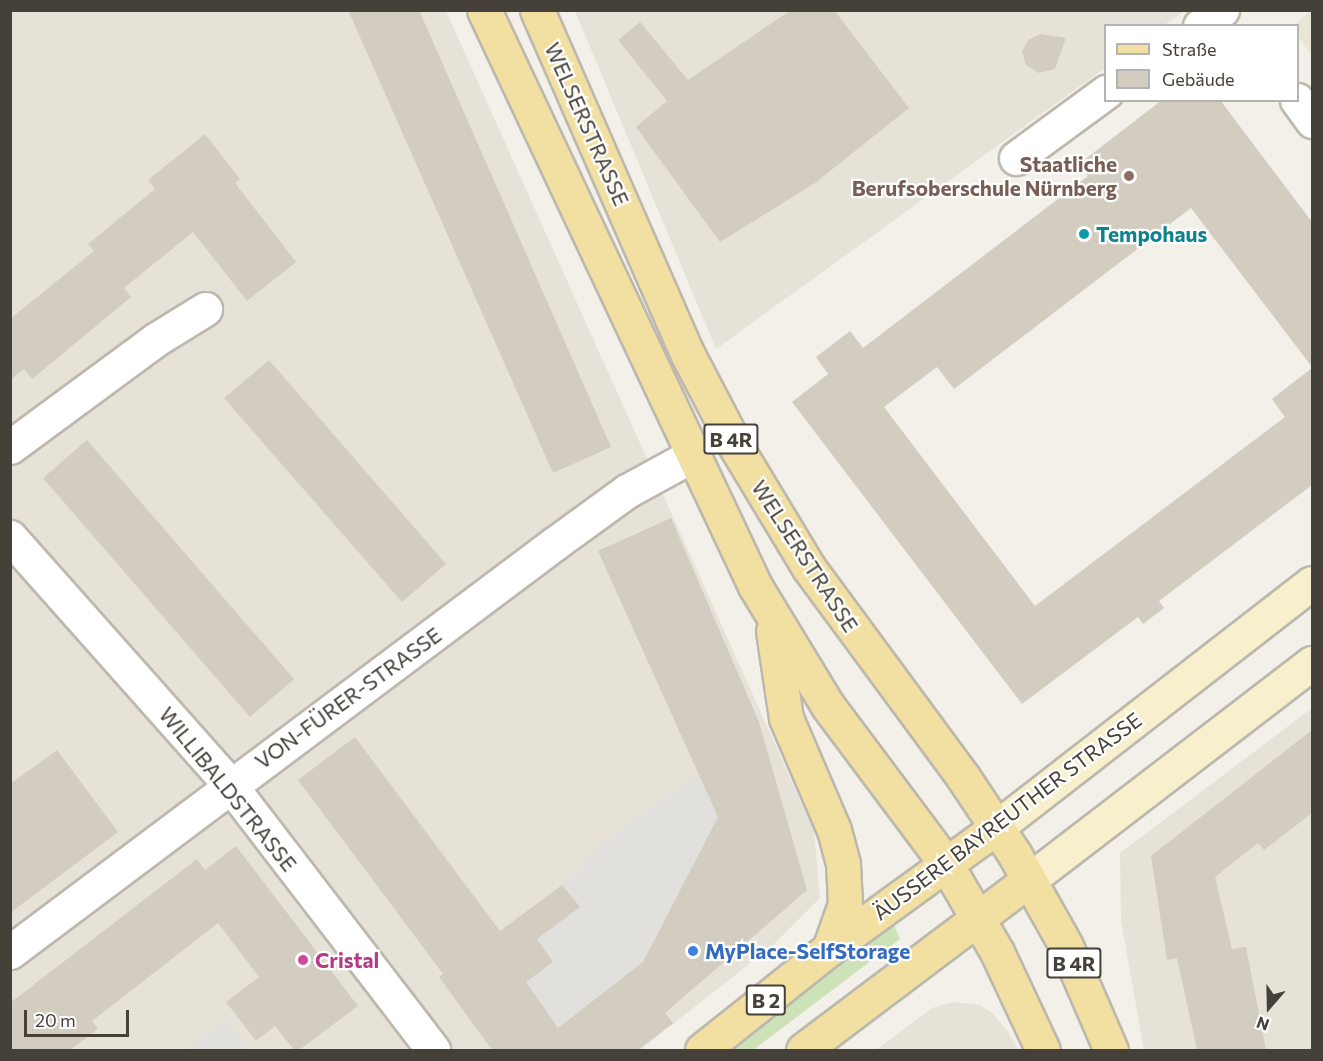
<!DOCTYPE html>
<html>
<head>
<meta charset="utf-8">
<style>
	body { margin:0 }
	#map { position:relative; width:1323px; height:1061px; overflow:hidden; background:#f2f0e9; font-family:Commissioner,sans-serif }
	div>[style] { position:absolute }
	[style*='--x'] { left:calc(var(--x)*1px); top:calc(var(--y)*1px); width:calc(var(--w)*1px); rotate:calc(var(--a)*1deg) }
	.residential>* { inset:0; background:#e6e2d8 }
	.education>* { inset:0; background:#eae5d5 }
	.green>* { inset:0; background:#cde2b7 }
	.parking>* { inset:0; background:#e1e0dd }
	.building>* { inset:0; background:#d3ccc0 }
	.roads { filter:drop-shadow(2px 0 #bdb8ad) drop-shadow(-2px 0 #bdb8ad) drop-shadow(0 2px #bdb8ad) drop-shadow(0 -2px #bdb8ad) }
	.minor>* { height:33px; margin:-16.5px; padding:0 16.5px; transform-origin:16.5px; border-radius:16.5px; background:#fff }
	.secondary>* { height:33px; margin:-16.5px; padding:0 16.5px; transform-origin:16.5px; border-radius:16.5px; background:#f8f0cd }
	.primary>* { height:33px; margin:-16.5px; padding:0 16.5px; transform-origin:16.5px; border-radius:16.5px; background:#f2dfa2 }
	.dots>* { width:16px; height:16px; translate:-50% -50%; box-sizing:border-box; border:3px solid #fff; border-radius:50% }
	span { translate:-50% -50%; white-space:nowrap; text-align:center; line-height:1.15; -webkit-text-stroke:4.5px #fff; paint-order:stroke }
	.shield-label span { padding:2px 4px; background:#fff; border:2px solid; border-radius:4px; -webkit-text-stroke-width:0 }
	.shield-label { font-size:20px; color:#454138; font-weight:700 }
	.street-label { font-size:21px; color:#454138 }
	.education-label { font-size:21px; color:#785e54; font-weight:700 }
	.right { translate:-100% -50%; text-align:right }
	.culture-label { font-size:21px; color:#0d838f; font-weight:700 }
	.left { translate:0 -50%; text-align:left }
	.shop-label { font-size:21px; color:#366cbe; font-weight:700 }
	.hotel-label { font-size:21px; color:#b23c85; font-weight:700 }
	.frame { position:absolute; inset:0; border:12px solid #454138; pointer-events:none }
	.legend { position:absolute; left:1104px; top:24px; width:195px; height:78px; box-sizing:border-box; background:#fff; border:2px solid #b5b3af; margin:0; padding:8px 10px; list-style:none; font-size:18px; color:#454138 }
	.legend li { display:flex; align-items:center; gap:12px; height:30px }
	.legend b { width:30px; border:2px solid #b5b3af }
	.north { position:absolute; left:1239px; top:977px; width:60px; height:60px; -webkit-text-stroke:4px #fff; paint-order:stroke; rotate:200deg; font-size:16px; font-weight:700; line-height:24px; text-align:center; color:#454138 }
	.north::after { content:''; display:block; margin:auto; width:21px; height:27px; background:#454138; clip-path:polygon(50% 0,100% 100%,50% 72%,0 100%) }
	.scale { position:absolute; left:24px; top:1010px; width:105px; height:27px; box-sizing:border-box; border:3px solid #454138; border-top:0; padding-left:8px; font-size:18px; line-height:21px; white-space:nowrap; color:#454138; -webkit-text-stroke:4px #fff; paint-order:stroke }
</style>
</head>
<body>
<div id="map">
	<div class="residential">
		<div style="clip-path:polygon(10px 11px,446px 11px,814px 831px,820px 898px,772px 946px,640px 1050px,11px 1050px)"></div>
		<div style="clip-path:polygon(575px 11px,1185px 11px,1164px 25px,1106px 26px,1105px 68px,716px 349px)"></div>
		<div style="clip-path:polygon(1312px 708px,1312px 1050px,1144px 1050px,1121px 921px,1120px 853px)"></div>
		<div style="clip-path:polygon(953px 1002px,980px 1005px,992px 1013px,1007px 1030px,1018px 1050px,876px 1050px,932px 1008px)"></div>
	</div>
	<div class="education">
		<div style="clip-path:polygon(1312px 10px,1312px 56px,1298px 36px,1298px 26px,1293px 25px)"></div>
	</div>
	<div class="green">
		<div style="clip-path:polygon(894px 925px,900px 939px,753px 1050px,729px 1050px)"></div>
	</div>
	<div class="parking">
		<div style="clip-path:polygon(697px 774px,718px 817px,635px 976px,631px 971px,558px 1028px,526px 982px,553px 962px,537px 939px,579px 907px,562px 885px,603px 842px)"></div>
		<div style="clip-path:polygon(225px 1020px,249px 1050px,185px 1050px)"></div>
	</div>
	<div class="building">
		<div style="clip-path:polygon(348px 10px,419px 10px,611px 447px,553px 473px)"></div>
		<div style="clip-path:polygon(791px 10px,834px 10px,909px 108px,815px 183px,720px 242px,636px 127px,667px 101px,618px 40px,640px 22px,688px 80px)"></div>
		<div style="clip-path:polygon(1041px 34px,1066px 38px,1055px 69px,1039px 73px,1026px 65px,1022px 52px,1028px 40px)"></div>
		<div style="clip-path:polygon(1162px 100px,1220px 100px,1312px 222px,1312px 367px,1191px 208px,954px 389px,937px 367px,884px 407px,1035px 606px,1285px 417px,1272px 399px,1312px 368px,1312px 485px,1159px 601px,1164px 608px,1143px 624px,1138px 617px,1022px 704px,792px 402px,828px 374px,816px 357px,850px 331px,863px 348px,1088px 176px,1079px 164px)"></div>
		<div style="clip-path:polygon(205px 134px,240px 179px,235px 183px,296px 262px,247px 301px,193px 232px,124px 288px,131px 297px,32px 379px,24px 369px,10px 380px,10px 319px,94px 251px,88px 244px,155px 189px,148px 180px)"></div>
		<div style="clip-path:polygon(269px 360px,446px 564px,402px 602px,224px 398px)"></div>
		<div style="clip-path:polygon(87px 440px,294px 679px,250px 717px,43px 478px)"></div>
		<div style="clip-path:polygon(671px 518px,759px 722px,807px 890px,665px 1013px,673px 1023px,638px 1050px,492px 1050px,439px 977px,443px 974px,298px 780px,355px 737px,500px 931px,562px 885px,580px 907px,537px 939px,553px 962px,526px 982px,558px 1028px,643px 962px,718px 817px,598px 551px)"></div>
		<div style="clip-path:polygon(1312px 730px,1312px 813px,1264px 850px,1258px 843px,1215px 877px,1232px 949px,1246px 947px,1266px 1050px,1197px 1050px,1177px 958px,1167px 960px,1151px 856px)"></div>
		<div style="clip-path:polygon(57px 750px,118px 832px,10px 913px,10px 784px)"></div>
		<div style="clip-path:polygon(236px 846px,358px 1006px,299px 1050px,294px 1050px,275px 1026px,256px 1041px,226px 1002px,259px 977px,218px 923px,92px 1021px,98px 1029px,70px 1050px,10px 1050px,10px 1003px,197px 859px,205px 870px)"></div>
	</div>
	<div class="roads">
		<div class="minor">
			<div style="--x:1200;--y:26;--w:27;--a:-36"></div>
			<div style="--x:1297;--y:100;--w:26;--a:54"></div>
			<div style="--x:1016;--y:158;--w:112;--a:-36.3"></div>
			<div style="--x:10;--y:447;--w:180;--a:-36.4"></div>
			<div style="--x:155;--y:340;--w:59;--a:-31.8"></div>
			<div style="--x:10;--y:537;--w:332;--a:48.4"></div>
			<div style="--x:230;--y:785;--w:334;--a:52.5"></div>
			<div style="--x:10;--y:952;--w:680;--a:-36.87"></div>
			<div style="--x:554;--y:544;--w:90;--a:-36"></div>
			<div style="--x:627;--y:491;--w:75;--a:-28.6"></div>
		</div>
		<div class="secondary">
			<div style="--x:997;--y:827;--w:398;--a:-37.8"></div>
			<div style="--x:1029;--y:880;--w:357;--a:-37.5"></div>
		</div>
		<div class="primary">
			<div style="--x:484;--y:10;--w:637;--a:64.8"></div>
			<div style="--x:755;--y:586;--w:140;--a:58.7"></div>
			<div style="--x:828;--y:706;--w:197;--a:53.2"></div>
			<div style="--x:946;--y:864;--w:102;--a:59.9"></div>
			<div style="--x:997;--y:952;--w:108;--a:64.9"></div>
			<div style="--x:537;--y:10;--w:377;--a:66.4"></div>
			<div style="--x:688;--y:355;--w:104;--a:62.4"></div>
			<div style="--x:736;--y:447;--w:141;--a:58.9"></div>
			<div style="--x:809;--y:568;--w:260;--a:53.6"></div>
			<div style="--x:963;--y:777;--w:94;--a:56.3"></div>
			<div style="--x:1015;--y:855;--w:104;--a:60.7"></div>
			<div style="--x:1066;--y:946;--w:113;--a:66.6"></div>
			<div style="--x:773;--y:631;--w:88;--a:81.5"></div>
			<div style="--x:786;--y:718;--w:122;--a:66.8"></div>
			<div style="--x:834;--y:830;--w:35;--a:75"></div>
			<div style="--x:843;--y:864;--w:40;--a:87.1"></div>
			<div style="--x:845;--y:904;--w:48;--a:109.6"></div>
			<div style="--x:702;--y:1050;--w:162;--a:-38.5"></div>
			<div style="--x:829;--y:949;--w:208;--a:-36"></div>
			<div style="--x:803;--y:1050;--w:283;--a:-37"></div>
		</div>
	</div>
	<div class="dots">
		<div style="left:1129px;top:176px;background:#8d6e63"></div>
		<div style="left:1084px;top:234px;background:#0f9aa8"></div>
		<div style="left:693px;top:951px;background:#3f7fe0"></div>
		<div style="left:303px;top:960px;background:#d1479c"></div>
	</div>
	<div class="shield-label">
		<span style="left:731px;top:439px">B 4R</span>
		<span style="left:1074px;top:963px">B 4R</span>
		<span style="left:766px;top:1000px">B 2</span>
	</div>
	<div class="street-label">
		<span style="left:587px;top:124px;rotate:66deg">WELSERSTRASSE</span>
		<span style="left:805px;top:556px;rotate:57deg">WELSERSTRASSE</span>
		<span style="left:348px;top:698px;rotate:-36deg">VON-FÜRER-STRASSE</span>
		<span style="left:228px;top:789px;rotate:51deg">WILLIBALDSTRASSE</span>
		<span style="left:1007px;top:816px;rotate:-37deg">ÄUSSERE BAYREUTHER STRASSE</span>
	</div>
	<div class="education-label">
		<span class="right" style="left:1117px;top:176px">Staatliche<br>Berufsoberschule Nürnberg</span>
	</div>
	<div class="culture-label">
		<span class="left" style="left:1096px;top:234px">Tempohaus</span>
	</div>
	<div class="shop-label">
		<span class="left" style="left:705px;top:951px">MyPlace-SelfStorage</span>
	</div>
	<div class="hotel-label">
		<span class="left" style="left:315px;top:960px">Cristal</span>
	</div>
	<div class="frame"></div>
	<ul class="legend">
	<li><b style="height:8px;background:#f2dfa2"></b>Straße</li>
	<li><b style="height:16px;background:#d3ccc0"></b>Gebäude</li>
	</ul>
	<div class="north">N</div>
	<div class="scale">20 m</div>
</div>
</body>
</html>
